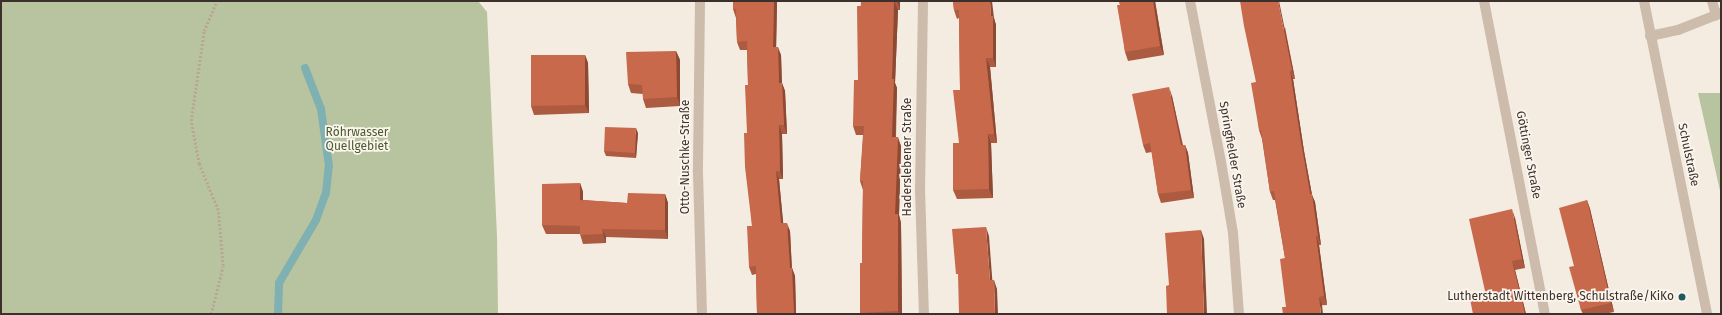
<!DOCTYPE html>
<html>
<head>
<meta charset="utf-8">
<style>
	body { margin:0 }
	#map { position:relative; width:1722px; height:315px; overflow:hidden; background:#f4ebe1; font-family:"Fira Sans",sans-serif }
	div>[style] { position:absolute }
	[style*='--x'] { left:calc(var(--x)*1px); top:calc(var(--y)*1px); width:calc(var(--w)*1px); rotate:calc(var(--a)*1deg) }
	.green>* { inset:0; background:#b8c4a0 }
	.stream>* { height:8px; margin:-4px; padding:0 4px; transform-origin:4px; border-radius:4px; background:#7fb0b2 }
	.path>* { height:2.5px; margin-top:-1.25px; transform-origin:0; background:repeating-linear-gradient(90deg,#b9a596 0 2px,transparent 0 4px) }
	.service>* { height:10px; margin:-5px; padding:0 5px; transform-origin:5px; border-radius:5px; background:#cdbbac }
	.minor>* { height:10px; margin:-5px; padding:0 5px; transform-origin:5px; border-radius:5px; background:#cdbbac }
	.tertiary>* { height:10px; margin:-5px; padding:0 5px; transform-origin:5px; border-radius:5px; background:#cdbbac }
	.wall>* { inset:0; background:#ac5a40 }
	.shaded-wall>* { inset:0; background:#8c4a34 }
	.building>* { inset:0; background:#c8694b }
	.dots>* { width:11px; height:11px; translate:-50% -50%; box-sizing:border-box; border:2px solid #fbf5ee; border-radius:50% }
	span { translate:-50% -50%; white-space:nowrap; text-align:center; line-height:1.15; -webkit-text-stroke:3.5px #fbf5ee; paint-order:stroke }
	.park-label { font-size:12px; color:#4a5a2e }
	.street-label { font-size:12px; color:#3b302b }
	.poi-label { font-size:12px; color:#3b302b }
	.right { translate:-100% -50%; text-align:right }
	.frame { position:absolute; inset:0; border:2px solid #3b302b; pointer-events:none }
</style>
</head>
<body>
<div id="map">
	<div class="green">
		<div style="clip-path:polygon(1px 1px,478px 1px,487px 12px,497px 237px,498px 314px,1px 314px)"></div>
		<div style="clip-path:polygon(1698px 93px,1721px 93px,1721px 195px)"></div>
	</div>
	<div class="stream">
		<div style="--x:278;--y:314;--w:31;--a:-88"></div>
		<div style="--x:279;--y:283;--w:73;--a:-59.6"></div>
		<div style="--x:316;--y:220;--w:29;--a:-70"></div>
		<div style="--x:326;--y:193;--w:27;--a:-84"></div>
		<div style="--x:329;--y:166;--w:58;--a:-98"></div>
		<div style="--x:321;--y:109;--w:44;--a:-111.3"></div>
	</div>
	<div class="path">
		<div style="--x:211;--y:314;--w:49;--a:-76"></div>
		<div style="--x:223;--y:266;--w:56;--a:-95.1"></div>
		<div style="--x:218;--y:210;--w:50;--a:-112.4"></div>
		<div style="--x:199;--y:164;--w:44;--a:-100.5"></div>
		<div style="--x:191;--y:121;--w:91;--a:-81.8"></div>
		<div style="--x:204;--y:31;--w:33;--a:-67"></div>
	</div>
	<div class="service">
		<div style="--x:1712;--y:1;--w:15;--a:74"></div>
		<div style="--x:1650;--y:36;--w:29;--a:-12"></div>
		<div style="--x:1678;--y:30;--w:46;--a:-21.6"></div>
	</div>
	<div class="minor">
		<div style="--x:700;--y:1;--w:171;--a:90.7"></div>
		<div style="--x:698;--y:172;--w:142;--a:88.4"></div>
		<div style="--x:923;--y:1;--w:188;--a:90.9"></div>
		<div style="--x:920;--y:189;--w:125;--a:88.2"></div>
		<div style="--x:1190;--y:1;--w:164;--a:79.1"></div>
		<div style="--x:1221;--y:162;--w:72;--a:80.4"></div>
		<div style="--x:1233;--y:233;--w:81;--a:85.8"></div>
		<div style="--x:1484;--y:1;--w:319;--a:79"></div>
	</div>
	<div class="tertiary">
		<div style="--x:1644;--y:1;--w:319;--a:78.6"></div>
	</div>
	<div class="wall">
		<div style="clip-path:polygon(733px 1px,777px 1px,776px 47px,781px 55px,782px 83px,785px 91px,787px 134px,782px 134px,783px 179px,779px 179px,783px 223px,790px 231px,792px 268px,795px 276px,796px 314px,757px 314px,756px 274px,752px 275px,749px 267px,752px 226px,747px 133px,748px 85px,747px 50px,740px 50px,737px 42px,736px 18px,733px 9px)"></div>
		<div style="clip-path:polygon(861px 1px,900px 1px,900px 10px,898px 10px,895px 83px,897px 88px,896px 137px,901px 146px,899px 215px,901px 223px,902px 314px,861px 314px,860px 313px,862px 263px,863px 190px,860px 181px,863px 135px,856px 135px,853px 126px,858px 80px)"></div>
		<div style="clip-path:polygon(953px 1px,994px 18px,996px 25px,996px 67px,990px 67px,997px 143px,991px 143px,993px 198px,957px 199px,953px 190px,959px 143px,960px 90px,959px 18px,957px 19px,954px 10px)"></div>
		<div style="clip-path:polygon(1119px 1px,1155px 1px,1164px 55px,1128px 61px,1125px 52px,1120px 5px)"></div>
		<div style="clip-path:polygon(1285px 27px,1295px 79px,1293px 79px,1304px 151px,1312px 195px,1315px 202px,1321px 245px,1319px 245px,1327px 305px,1286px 307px,1285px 258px,1275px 200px,1273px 200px,1270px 192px,1262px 139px,1259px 130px,1256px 82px)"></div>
		<div style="clip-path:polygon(676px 51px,680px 60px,680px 106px,646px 108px,643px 99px,643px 94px,631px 93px,628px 84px)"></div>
		<div style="clip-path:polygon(585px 55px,588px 63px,589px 113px,534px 115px,531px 106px)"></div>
		<div style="clip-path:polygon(1172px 96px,1183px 145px,1185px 145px,1188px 153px,1194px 198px,1161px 203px,1158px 194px,1152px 152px,1146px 153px,1143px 145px)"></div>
		<div style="clip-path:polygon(638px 133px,636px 158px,606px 156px,604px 151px)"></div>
		<div style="clip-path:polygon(580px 183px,583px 192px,583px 200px,627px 203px,665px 194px,668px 203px,668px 239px,606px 237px,606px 243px,583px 244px,580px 234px,546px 234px,542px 225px)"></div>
		<div style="clip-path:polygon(1587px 200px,1590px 209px,1614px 312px,1604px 314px,1583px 314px,1581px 310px,1574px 266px)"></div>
		<div style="clip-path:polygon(1515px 218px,1525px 268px,1515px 270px,1526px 314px,1473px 314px,1485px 291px)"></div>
	</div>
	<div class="shaded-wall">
		<div style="clip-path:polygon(774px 1px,777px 1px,776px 55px,773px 47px)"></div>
		<div style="clip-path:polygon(894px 1px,898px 10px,895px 83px,897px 88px,895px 146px,892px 137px,892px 79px)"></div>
		<div style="clip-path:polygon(897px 1px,900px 1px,900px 10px)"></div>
		<div style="clip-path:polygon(990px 1px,992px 1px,994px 18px,996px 25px,996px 67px,993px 58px)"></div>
		<div style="clip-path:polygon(1153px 1px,1155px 1px,1164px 55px,1160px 46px)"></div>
		<div style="clip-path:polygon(1278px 1px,1279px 1px,1295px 79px,1292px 70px)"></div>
		<div style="clip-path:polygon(778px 47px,781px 55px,782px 91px,779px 83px)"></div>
		<div style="clip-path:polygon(676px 51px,680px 60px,680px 106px,677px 97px)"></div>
		<div style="clip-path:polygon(585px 55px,588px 63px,589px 113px,585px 105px)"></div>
		<div style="clip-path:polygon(986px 58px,990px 67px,997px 143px,994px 134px)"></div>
		<div style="clip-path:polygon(1290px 71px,1293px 79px,1304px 151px,1312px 195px,1315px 202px,1321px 245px,1318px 236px,1301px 142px)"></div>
		<div style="clip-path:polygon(782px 83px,785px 91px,787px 134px,784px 125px)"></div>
		<div style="clip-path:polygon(1169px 87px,1172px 96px,1184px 154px,1181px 145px)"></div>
		<div style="clip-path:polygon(779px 125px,782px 134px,783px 179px,780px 171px)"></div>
		<div style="clip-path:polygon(636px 128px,638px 133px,636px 158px,635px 153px)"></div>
		<div style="clip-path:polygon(988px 134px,991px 143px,993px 198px,989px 189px)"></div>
		<div style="clip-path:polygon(898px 137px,901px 146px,899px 215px,901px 223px,902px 314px,900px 314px,898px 311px,895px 214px)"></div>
		<div style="clip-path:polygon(1185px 145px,1188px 153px,1194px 198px,1191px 190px)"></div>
		<div style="clip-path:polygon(776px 171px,779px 179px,784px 231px,781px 223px)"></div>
		<div style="clip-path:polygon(580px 183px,583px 192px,583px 208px,580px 200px)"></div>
		<div style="clip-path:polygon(665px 194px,668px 203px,668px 239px,665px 230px)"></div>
		<div style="clip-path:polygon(1587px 200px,1590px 209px,1614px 312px,1611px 303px)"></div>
		<div style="clip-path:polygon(1512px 209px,1515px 218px,1525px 268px,1522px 259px)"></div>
		<div style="clip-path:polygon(787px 223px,790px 231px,792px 273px,792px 268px,795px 276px,796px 314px,794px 314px,794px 313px,790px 268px)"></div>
		<div style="clip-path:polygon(986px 227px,989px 236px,993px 289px,990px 280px)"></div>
		<div style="clip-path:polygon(602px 229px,606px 237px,606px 243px,603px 234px)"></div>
		<div style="clip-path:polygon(1201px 230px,1204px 239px,1207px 314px,1204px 314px)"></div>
		<div style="clip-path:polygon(1316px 236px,1319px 245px,1327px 305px,1324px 296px)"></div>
		<div style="clip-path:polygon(1512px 261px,1515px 270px,1526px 314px,1525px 314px)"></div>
		<div style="clip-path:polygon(994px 280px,997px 289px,998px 314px,995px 314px)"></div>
		<div style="clip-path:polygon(1319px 297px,1322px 305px,1323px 314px,1321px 314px)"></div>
	</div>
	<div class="building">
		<div style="clip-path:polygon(733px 1px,774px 1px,773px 47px,778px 47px,779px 83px,782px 83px,784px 125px,779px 125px,780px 171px,776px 171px,781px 223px,787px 223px,790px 268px,792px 268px,794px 313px,786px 313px,786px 314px,757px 314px,756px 266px,749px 267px,747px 226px,752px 226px,745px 167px,744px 133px,747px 133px,745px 85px,748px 85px,747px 41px,737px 42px,736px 9px,733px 9px)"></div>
		<div style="clip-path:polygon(861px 1px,897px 1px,894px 1px,892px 79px,894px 79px,892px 137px,898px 137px,895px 214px,898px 214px,898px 311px,860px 313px,860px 263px,862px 263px,863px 181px,860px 181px,864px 126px,853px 126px,854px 80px,858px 80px,857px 6px,861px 6px)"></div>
		<div style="clip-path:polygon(953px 1px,990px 1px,991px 16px,993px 16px,993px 58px,986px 58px,994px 134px,988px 134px,989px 189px,953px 190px,953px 143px,959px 143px,953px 90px,960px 90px,959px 10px,954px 10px)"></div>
		<div style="clip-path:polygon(1119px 1px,1153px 1px,1160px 46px,1125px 52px,1117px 5px,1120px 5px)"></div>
		<div style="clip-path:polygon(1240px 1px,1278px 1px,1292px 70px,1290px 71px,1301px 142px,1310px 194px,1312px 194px,1318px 236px,1316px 236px,1324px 296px,1319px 297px,1321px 314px,1283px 314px,1282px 307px,1286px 307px,1280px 259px,1285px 258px,1274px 191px,1270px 192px,1261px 130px,1259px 130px,1251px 83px,1256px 82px,1244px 26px)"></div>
		<div style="clip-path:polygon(676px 51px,677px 97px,643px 99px,642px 85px,628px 84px,626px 52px)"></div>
		<div style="clip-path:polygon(531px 55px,585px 55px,585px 105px,531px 106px)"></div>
		<div style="clip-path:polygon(1169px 87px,1181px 145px,1185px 145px,1191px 190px,1158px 194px,1150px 143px,1143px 145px,1132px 94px)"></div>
		<div style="clip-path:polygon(605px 127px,636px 128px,635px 153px,604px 151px)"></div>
		<div style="clip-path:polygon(580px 183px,580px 200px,627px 203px,628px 193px,665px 194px,665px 230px,602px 229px,603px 234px,580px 235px,580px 226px,542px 225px,542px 184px)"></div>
		<div style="clip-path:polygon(1587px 200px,1611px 303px,1581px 310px,1569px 267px,1574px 266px,1559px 208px)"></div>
		<div style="clip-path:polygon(1512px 209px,1522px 259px,1512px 261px,1525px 314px,1473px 314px,1469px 294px,1485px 291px,1469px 219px)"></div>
		<div style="clip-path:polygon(986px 227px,990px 280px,994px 280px,995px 314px,959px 314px,958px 274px,956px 274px,952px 229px)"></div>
		<div style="clip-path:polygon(1201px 230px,1204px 314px,1167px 314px,1166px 286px,1169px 285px,1165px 233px)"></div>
	</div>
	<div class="dots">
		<div style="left:1682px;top:297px;background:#1f5a5e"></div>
	</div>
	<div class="park-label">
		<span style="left:357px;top:140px">Röhrwasser<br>Quellgebiet</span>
	</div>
	<div class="street-label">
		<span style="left:1232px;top:155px;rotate:80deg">Springfielder Straße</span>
		<span style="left:1528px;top:155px;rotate:79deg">Göttinger Straße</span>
		<span style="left:1688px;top:155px;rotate:78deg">Schulstraße</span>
		<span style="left:686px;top:157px;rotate:-90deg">Otto-Nuschke-Straße</span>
		<span style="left:908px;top:157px;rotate:-90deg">Haderslebener Straße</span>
	</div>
	<div class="poi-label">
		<span class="right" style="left:1674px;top:297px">Lutherstadt Wittenberg, Schulstraße/KiKo</span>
	</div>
	<div class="frame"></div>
</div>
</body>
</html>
